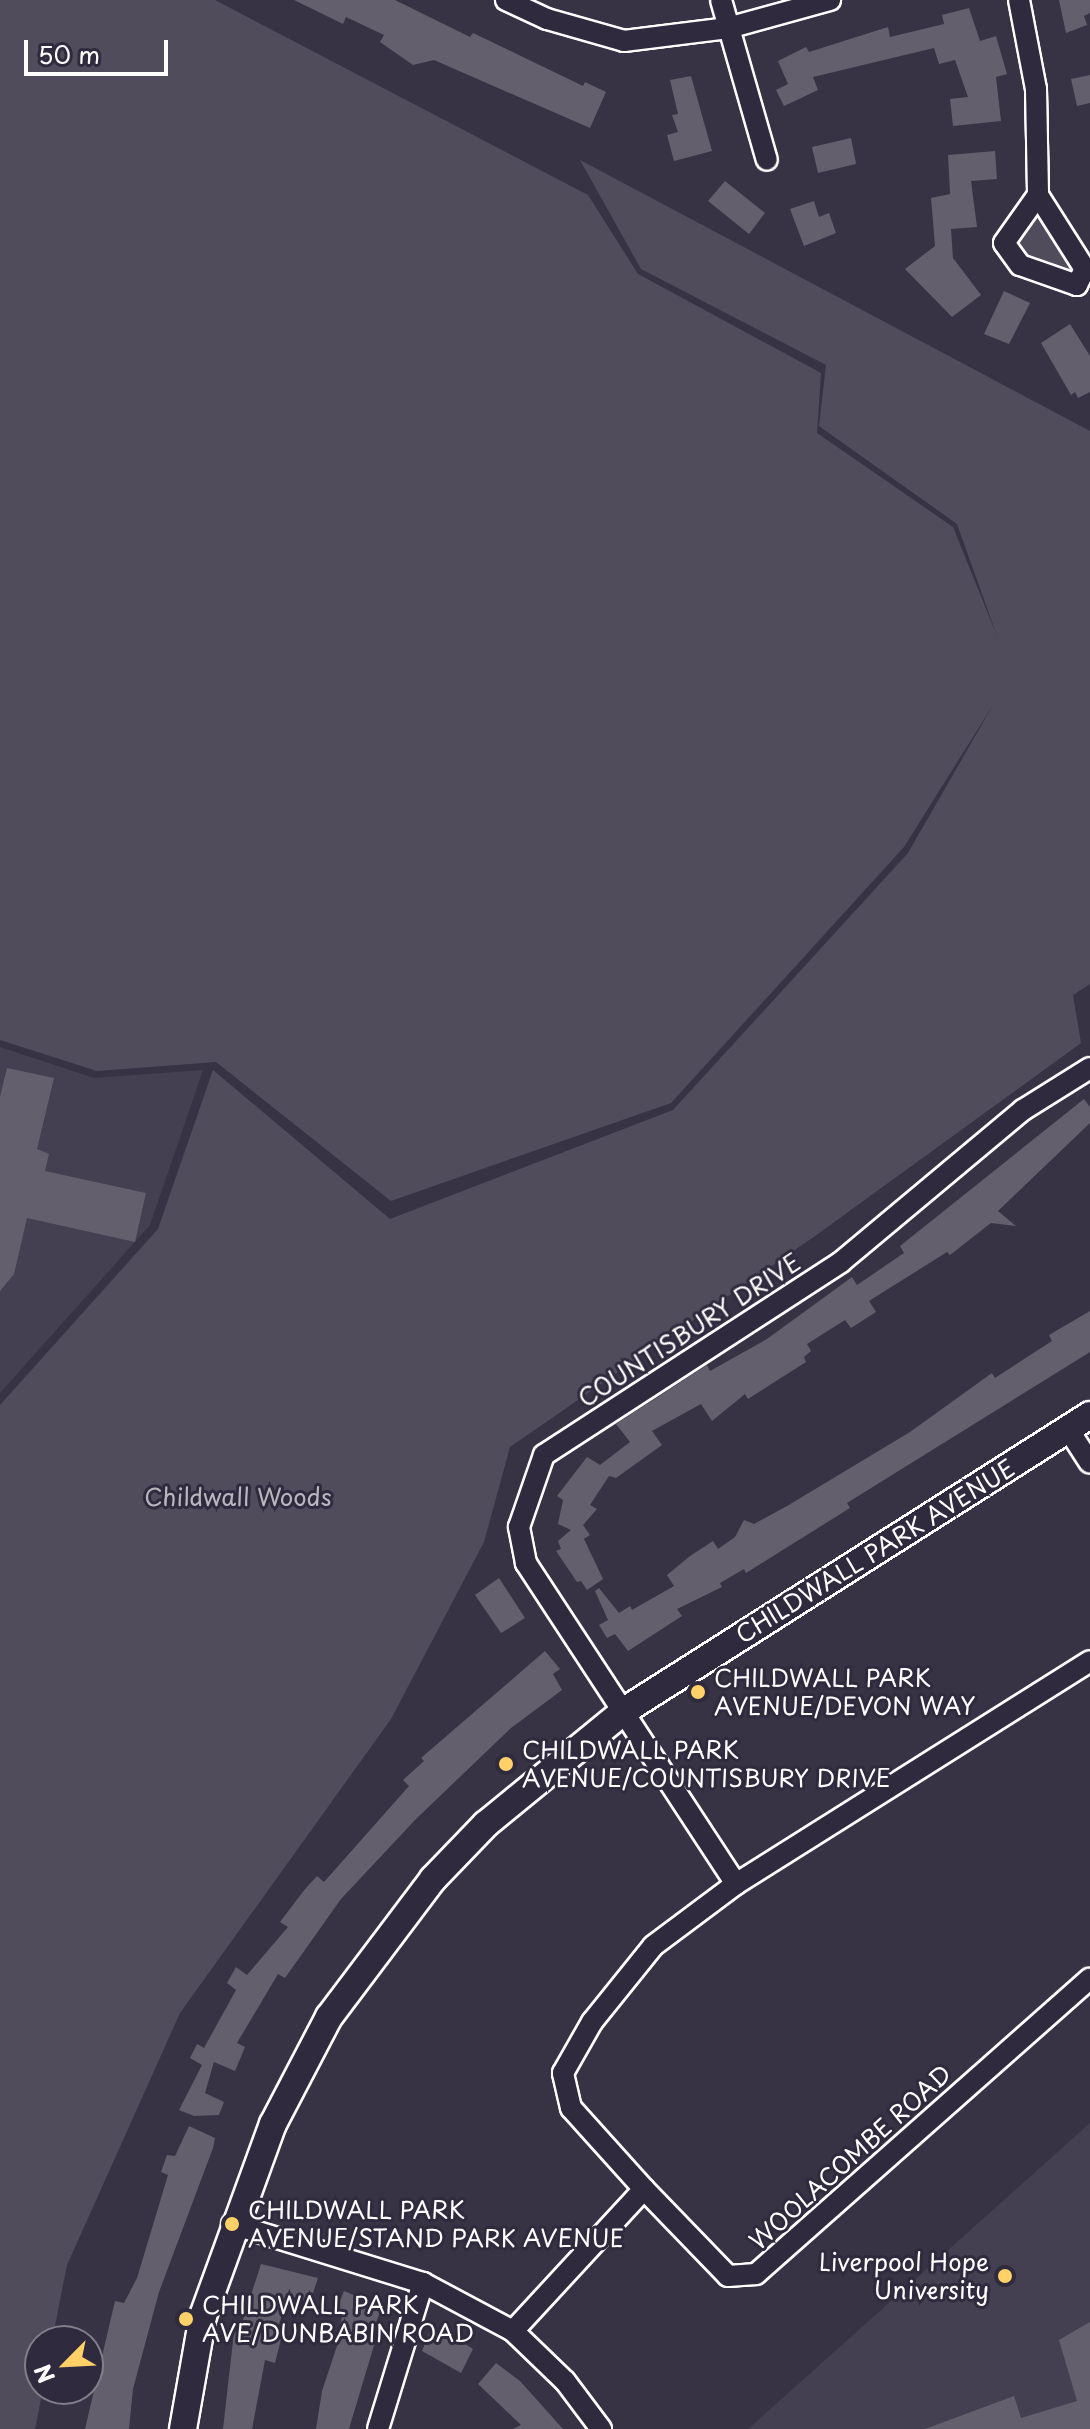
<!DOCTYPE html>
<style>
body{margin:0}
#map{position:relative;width:1090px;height:2429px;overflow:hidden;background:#373345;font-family:"Playpen Sans",sans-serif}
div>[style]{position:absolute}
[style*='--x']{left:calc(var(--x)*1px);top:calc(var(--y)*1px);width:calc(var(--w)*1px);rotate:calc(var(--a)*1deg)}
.built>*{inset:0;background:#444051}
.green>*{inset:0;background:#514c5c}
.building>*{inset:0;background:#635f6d}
.roads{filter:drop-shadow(2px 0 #fff) drop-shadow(-2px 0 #fff) drop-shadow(0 2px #fff) drop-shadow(0 -2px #fff)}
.minor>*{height:20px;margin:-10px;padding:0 10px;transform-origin:10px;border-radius:10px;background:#2f2a3d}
.tertiary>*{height:26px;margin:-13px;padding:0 13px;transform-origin:13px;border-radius:13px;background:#2f2a3d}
.dots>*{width:22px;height:22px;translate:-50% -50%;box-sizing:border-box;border:4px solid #2f2a3d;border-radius:50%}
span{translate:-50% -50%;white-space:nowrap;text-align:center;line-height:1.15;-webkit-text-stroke:6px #2f2a3d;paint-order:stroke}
.street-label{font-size:24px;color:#fff}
.park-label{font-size:24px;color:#b9b7be}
.poi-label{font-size:24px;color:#fff}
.left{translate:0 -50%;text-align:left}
.right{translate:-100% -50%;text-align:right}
.north{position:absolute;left:24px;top:2325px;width:80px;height:80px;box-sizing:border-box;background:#2f2a3d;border:2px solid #827f8b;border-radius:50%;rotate:246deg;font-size:22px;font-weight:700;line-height:32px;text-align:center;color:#fff}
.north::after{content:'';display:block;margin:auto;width:28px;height:36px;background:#ffd166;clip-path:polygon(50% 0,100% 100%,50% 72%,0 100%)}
.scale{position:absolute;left:24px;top:40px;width:144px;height:36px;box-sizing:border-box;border:4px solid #fff;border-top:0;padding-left:10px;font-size:24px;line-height:28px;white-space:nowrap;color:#fff;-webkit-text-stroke:6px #2f2a3d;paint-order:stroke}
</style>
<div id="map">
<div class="built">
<i style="clip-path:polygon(0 1047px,94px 1078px,203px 1070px,150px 1225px,0 1393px)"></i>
<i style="clip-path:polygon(1090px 2123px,1090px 2429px,748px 2429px)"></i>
</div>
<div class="green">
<i style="clip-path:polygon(0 0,215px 0,588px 195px,638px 274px,821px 373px,817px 433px,953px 527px,997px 636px,957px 524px,819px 426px,826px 365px,641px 269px,580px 160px,1090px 431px,1090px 984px,1073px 995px,1081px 1043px,815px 1236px,510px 1447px,484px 1542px,391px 1719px,180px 2013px,67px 2265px,52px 2341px,40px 2341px,43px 2389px,35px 2429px,0 2429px,0 1405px,158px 1229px,213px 1070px,390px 1219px,673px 1110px,908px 853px,993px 705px,904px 847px,671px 1103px,391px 1201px,216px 1062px,97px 1071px,0 1040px)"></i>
<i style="clip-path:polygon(1038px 195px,1085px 269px,1077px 285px,1020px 265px,1004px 243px)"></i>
</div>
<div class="building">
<i style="clip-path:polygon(294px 0,395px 0,470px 37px,473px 33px,583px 86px,585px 82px,606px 92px,590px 128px,434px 60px,413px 65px,380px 42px,384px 35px,346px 17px,343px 24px)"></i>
<i style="clip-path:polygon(1059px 0,1090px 0,1090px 13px,1084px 16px,1087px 25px,1066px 33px)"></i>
<i style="clip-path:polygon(969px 8px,980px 41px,996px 36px,1007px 74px,996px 77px,1001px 121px,953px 126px,950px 99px,968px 97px,955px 60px,939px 64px,934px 48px,813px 77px,818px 90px,784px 106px,776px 90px,788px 84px,778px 61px,806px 47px,809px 52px,888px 27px,890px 37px,944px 24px,942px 15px)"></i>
<i style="clip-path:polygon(1090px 75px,1090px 103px,1077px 106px,1071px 79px)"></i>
<i style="clip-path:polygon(691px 76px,712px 151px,674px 161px,667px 135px,678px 132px,672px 115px,678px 114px,670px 80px)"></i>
<i style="clip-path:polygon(851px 138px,856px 164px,818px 173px,812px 147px)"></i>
<i style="clip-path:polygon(995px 151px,997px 179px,971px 181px,977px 227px,951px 229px,953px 258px,981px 295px,952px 317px,905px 269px,935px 246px,931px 198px,950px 194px,948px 155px)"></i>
<i style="clip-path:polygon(725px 181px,765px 213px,749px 234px,708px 201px)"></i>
<i style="clip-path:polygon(814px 201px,819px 217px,829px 213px,836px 233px,804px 246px,790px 209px)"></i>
<i style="clip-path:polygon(1004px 291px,1030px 303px,1009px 344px,984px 334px)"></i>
<i style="clip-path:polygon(1070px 324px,1090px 356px,1090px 392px,1078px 398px,1075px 392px,1071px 395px,1041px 343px)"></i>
<i style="clip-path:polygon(7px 1068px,54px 1078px,37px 1149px,49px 1154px,45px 1171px,146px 1193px,135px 1242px,27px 1218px,14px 1274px,0 1291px,0 1097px)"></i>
<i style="clip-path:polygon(1084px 1099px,1090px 1107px,1090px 1123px,998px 1211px,1016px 1226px,991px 1223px,950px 1255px,947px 1252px,869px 1301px,876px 1312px,851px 1328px,845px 1320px,807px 1344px,811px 1351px,804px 1357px,806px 1362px,748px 1399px,745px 1394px,712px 1421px,701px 1404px,652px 1431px,662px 1445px,616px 1478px,609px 1476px,590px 1505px,597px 1509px,583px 1525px,590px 1535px,584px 1539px,603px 1579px,587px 1590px,581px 1581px,577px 1582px,556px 1551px,561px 1549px,558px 1541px,571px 1530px,558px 1524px,563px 1500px,557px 1496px,587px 1457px,600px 1465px,630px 1442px,616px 1424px,707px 1365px,710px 1371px,767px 1339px,852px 1277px,857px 1285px,904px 1253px,900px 1246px)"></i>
<i style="clip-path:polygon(1090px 1311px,1090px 1352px,847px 1503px,850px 1508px,746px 1573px,744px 1569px,720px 1583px,722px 1587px,677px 1609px,682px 1616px,628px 1651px,615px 1634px,607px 1638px,599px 1625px,608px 1620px,595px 1591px,599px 1588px,619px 1613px,630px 1606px,632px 1610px,674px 1586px,667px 1575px,690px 1556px,713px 1541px,718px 1549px,735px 1537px,744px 1520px,754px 1524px,787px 1506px,910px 1432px,992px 1373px,995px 1378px,1052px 1341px,1049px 1335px)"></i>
<i style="clip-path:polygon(499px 1578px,525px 1618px,501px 1633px,475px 1595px)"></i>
<i style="clip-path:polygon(545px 1651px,560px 1669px,553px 1674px,562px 1690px,511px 1728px,416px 1819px,341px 1899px,285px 1978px,278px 1974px,237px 2043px,245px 2047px,235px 2071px,214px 2062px,205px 2093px,224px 2102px,219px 2115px,194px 2116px,179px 2110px,202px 2065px,190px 2058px,197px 2044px,204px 2048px,236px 1990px,227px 1983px,236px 1967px,247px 1975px,288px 1927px,280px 1922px,305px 1889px,317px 1876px,324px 1882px,409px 1786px,403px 1780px,424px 1761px,421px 1758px)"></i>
<i style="clip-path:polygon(189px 2126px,215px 2138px,213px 2148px,159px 2292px,133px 2389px,129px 2429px,85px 2429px,115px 2301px,124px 2303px,137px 2278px,168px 2175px,161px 2172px,167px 2155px,175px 2156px)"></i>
<i style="clip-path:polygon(261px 2264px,318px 2278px,310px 2302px,288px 2295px,276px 2334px,282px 2335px,275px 2363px,265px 2360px,252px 2429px,223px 2429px,234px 2332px,239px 2332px)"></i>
<i style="clip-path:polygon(344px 2291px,382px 2307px,374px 2328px,378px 2332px,349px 2429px,316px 2429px,322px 2391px,340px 2337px,336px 2336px,344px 2311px,337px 2308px)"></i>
<i style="clip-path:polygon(1090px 2322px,1090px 2429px,925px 2429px,1014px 2396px,1021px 2418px,1077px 2401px,1059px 2340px)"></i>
<i style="clip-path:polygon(430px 2331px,453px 2342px,456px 2338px,473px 2349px,461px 2373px,422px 2351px)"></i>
<i style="clip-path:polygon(496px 2363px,520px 2381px,563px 2429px,513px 2429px,521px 2425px,478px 2384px)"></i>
</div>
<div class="roads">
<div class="minor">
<i style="--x:506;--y:0;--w:45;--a:24.9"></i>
<i style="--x:547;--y:19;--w:80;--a:15.9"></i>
<i style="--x:624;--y:41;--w:105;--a:-7.1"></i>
<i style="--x:728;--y:28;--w:106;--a:-15.4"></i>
<i style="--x:721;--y:0;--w:166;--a:74"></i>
<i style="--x:1019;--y:0;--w:91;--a:79.2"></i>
<i style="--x:1036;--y:89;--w:106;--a:88.9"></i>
<i style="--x:1038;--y:195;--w:88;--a:57.6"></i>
<i style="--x:1085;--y:269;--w:18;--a:117"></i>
<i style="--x:1077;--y:285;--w:60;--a:-160.7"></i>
<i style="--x:1020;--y:265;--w:27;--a:-126"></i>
<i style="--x:1004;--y:243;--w:59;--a:-54.7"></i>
<i style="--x:1068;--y:1429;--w:40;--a:57.1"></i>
<i style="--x:736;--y:1884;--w:384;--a:-123.2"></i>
<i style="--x:526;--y:1563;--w:37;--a:-101"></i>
<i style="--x:519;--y:1527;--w:76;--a:-70.9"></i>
<i style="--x:544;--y:1455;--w:354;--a:-33"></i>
<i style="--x:841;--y:1262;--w:237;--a:-39.9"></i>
<i style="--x:1023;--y:1110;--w:79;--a:-32.1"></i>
<i style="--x:644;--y:2189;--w:121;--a:46"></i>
<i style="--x:728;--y:2276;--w:28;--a:-4"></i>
<i style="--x:756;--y:2274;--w:446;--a:-41.5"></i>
<i style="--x:232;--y:2224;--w:200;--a:17.2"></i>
<i style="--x:423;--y:2283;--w:102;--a:28.1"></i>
<i style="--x:513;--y:2331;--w:72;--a:43.9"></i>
<i style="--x:565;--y:2381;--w:60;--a:53.1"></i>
<i style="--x:513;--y:2331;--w:193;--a:-47.3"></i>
<i style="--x:644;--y:2189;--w:109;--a:-132"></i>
<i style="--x:571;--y:2108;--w:36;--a:-103"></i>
<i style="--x:563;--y:2073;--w:59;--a:-60.4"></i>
<i style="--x:592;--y:2022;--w:97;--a:-51.2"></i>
<i style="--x:653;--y:1946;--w:104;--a:-36.8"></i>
<i style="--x:736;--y:1884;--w:418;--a:-32.2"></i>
<i style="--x:378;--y:2429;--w:153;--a:-72.9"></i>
</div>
<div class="tertiary">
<i style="--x:183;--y:2429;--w:115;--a:-80"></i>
<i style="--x:203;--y:2316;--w:204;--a:-70"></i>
<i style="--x:273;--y:2124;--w:121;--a:-62.4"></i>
<i style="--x:329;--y:2017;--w:173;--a:-53"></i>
<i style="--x:433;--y:1879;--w:76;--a:-46.1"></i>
<i style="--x:486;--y:1824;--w:178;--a:-39.3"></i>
<i style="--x:624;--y:1711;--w:552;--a:-32.42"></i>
</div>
</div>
<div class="dots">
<i style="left:698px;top:1692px;background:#ffd166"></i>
<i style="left:506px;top:1764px;background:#ffd166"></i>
<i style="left:232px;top:2224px;background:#ffd166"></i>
<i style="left:1005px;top:2276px;background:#ffd166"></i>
<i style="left:186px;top:2319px;background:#ffd166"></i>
</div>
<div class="street-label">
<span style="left:689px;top:1330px;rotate:-33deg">COUNTISBURY DRIVE</span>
<span style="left:875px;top:1551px;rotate:-32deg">CHILDWALL PARK AVENUE</span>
<span style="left:850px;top:2157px;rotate:-42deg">WOOLACOMBE ROAD</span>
</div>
<div class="park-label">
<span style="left:238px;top:1497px">Childwall Woods</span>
</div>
<div class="poi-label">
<span class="left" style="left:714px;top:1692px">CHILDWALL PARK<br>AVENUE/DEVON WAY</span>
<span class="left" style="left:522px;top:1764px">CHILDWALL PARK<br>AVENUE/COUNTISBURY DRIVE</span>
<span class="left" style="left:248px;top:2224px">CHILDWALL PARK<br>AVENUE/STAND PARK AVENUE</span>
<span class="right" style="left:989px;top:2276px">Liverpool Hope<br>University</span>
<span class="left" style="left:202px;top:2319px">CHILDWALL PARK<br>AVE/DUNBABIN ROAD</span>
</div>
<div class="north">N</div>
<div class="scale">50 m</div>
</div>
